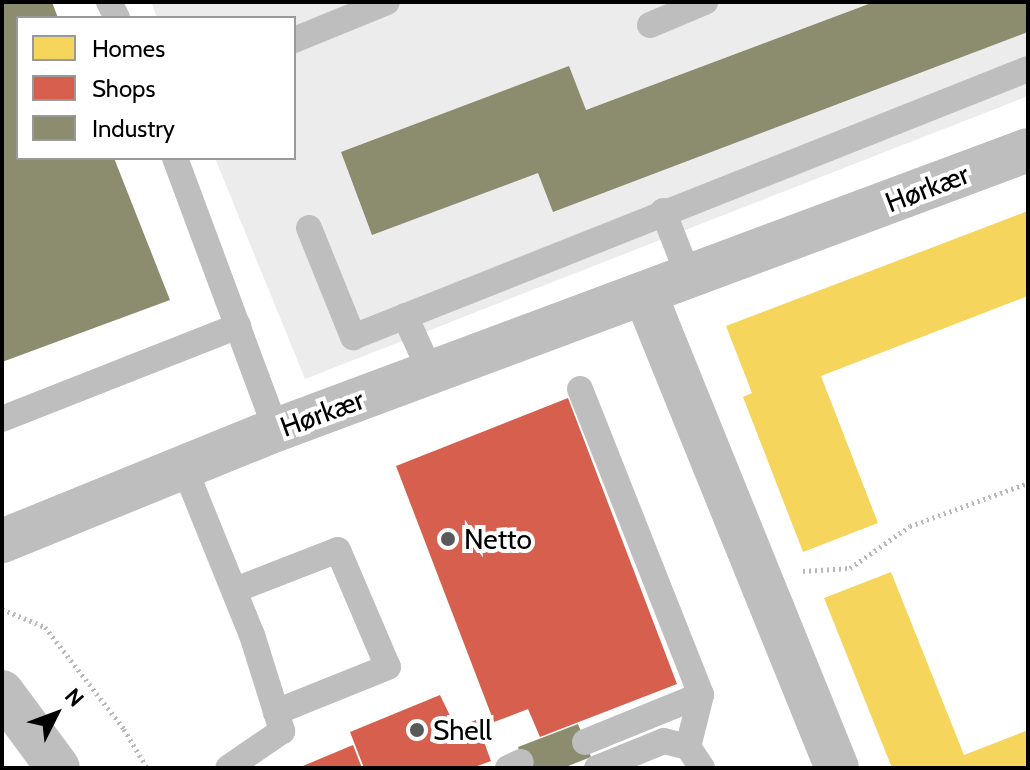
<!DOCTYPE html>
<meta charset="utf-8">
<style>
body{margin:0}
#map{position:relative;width:1030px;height:770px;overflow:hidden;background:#fff;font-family:Cabin,sans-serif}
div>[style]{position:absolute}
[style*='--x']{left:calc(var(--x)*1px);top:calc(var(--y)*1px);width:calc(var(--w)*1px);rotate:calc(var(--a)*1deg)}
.green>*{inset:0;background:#ececec}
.homes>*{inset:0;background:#f6d55c}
.shops>*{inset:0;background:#d6604d}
.industry>*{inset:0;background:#8c8c6e}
.path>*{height:5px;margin-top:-2.5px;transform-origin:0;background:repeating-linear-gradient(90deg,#b9b9b9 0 2px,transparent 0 6px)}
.service>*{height:26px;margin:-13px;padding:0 13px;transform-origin:13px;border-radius:13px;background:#bebebe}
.minor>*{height:44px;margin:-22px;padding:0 22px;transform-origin:22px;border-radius:22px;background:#bebebe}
.tertiary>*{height:44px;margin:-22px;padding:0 22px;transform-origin:22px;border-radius:22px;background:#bebebe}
.dots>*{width:22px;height:22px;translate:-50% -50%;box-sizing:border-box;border:4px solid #fff;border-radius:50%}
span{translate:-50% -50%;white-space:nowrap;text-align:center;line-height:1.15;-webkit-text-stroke:8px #fff;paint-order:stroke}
.street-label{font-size:28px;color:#000}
.poi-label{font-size:28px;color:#000}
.left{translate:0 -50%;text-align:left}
.frame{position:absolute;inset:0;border:4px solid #000;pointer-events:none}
.legend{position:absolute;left:16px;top:16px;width:280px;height:144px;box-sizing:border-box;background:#fff;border:2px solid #999;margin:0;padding:10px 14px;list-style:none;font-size:24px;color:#000}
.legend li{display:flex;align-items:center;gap:16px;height:40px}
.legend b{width:40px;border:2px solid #999}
.north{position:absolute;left:16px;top:674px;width:80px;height:80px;-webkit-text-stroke:6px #fff;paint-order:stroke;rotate:48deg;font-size:22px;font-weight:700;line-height:32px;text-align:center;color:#000}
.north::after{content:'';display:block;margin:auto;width:28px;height:36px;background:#000;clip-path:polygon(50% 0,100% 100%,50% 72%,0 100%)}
</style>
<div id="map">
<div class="green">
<i style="clip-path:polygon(151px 2px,1028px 2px,1028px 96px,305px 379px,215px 158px,294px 158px,294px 18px,157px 18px)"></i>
</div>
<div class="homes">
<i style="clip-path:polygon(1028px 211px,1028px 296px,821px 376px,878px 523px,803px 552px,743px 397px,752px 393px,726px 326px)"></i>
<i style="clip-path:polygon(891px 572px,964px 755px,1028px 730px,1028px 768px,892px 768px,824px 598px)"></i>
</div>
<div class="shops">
<i style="clip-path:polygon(568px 398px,677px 684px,540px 737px,528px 709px,494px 722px,396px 466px)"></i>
<i style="clip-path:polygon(440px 695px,456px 728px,476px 720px,491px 761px,472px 768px,364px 768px,350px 732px)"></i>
<i style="clip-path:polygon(353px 745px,362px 768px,298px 768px)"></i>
</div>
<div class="industry">
<i style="clip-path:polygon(2px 2px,52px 2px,58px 18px,18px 18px,18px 158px,114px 158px,170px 300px,2px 362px)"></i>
<i style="clip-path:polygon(874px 2px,1028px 2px,1028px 32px,553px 212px,538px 173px,372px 235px,341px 152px,569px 66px,586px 110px)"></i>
<i style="clip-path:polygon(578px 724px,591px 757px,563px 768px,525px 768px,518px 747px)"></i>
</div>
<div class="path">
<i style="--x:803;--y:571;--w:47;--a:-3.7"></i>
<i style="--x:850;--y:568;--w:73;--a:-35"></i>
<i style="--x:910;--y:526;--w:126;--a:-20"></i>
<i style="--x:2;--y:609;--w:47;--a:22.7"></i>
<i style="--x:45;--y:627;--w:129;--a:52.2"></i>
<i style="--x:124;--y:729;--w:45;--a:59.5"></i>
</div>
<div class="service">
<i style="--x:109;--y:2;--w:18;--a:63"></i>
<i style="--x:650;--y:25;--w:60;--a:-22.7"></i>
<i style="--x:294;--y:40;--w:100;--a:-22.2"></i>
<i style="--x:175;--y:158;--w:290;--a:69.6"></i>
<i style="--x:663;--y:211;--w:71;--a:68.5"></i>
<i style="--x:309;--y:228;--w:118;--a:68"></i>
<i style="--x:353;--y:337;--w:726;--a:-21.65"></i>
<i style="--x:405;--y:316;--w:63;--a:65.5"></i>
<i style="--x:580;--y:389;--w:329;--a:68.4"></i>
<i style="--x:701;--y:695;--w:54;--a:104"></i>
<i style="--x:2;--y:419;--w:254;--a:-21.5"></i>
<i style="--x:184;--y:467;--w:181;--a:68"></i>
<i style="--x:252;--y:635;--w:101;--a:72.6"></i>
<i style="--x:282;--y:731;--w:65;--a:145.6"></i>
<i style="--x:235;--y:590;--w:110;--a:-21.2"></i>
<i style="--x:338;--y:550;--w:127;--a:66.9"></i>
<i style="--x:388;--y:667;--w:121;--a:158.1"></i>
<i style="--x:585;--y:742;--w:125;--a:-22.1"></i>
<i style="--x:508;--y:768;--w:14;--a:-25"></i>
<i style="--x:597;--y:768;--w:72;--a:-21.9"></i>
<i style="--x:664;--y:741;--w:25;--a:14"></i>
<i style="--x:688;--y:747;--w:25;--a:56"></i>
</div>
<div class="minor">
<i style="--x:645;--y:294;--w:511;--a:67.95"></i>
<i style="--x:2;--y:541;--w:296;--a:-22.1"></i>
<i style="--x:276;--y:430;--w:802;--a:-20.42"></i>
</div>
<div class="tertiary">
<i style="--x:2;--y:692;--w:94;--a:53.6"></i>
</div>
<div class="dots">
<i style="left:448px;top:539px;background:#595959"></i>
<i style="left:417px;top:730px;background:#595959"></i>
</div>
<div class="street-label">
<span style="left:927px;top:188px;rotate:-21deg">Hørkær</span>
<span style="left:322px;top:413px;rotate:-20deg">Hørkær</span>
</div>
<div class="poi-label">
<span class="left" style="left:464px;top:539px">Netto</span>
<span class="left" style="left:433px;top:730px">Shell</span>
</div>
<div class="frame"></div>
<ul class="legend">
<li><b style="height:22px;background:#f6d55c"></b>Homes</li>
<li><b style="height:22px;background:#d6604d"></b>Shops</li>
<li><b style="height:22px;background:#8c8c6e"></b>Industry</li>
</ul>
<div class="north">N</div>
</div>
